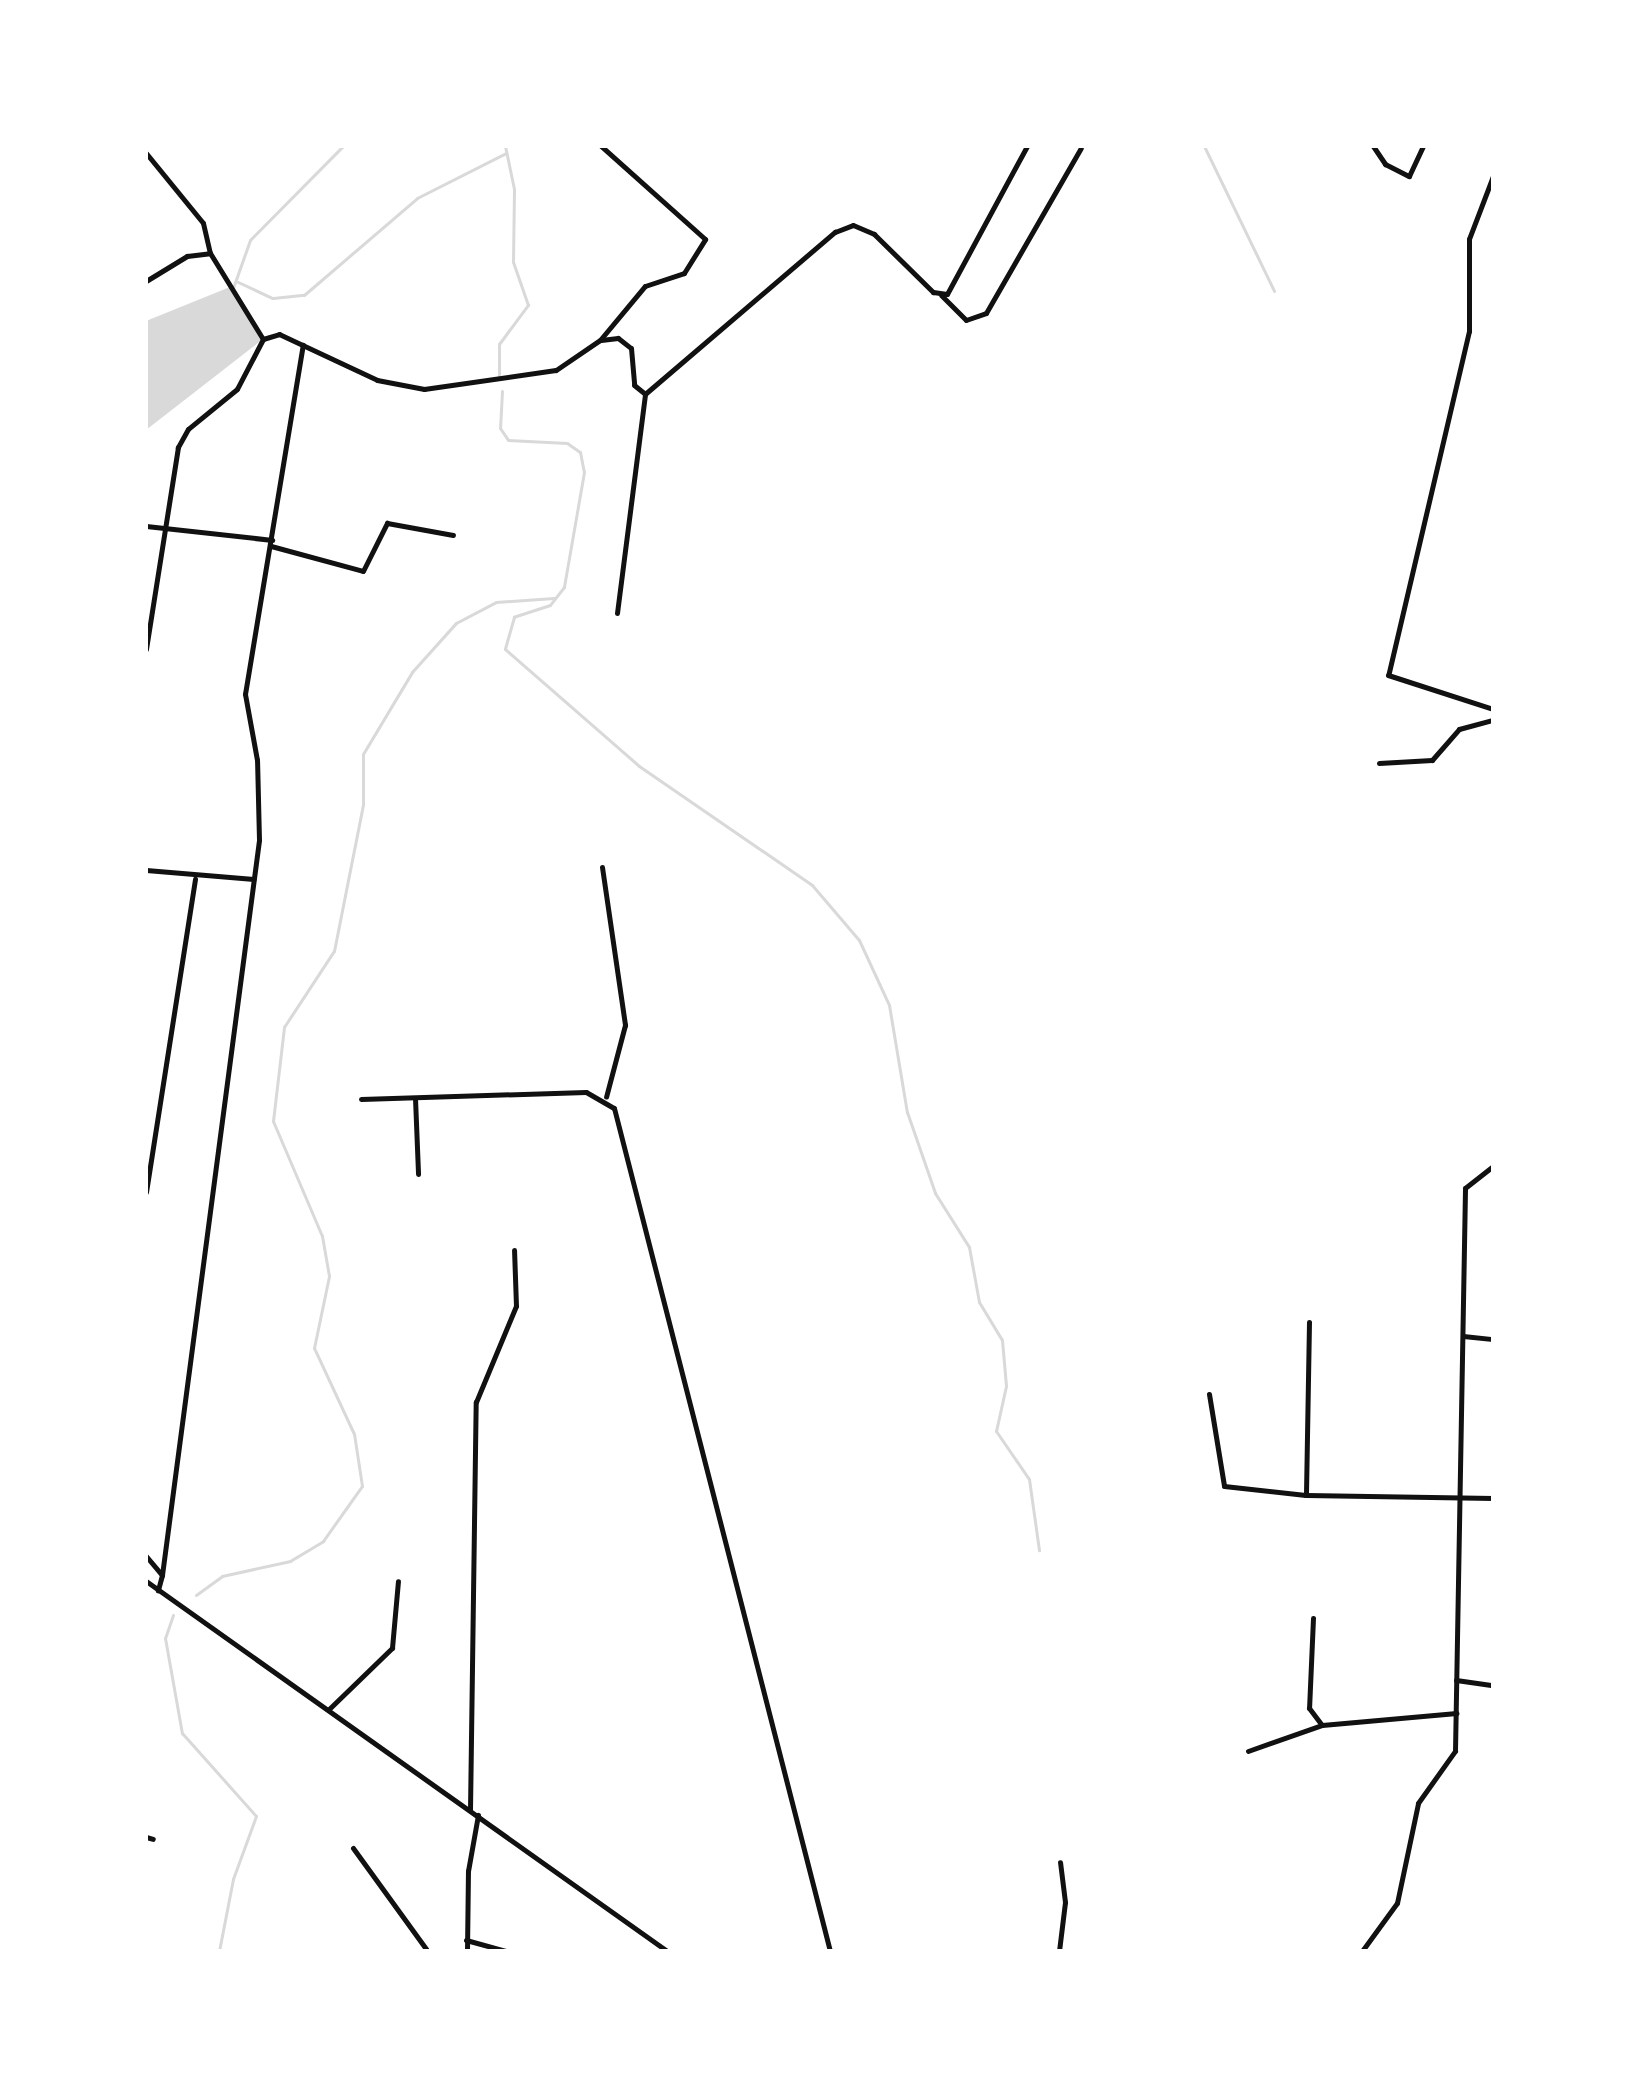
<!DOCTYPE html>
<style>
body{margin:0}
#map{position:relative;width:1639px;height:2097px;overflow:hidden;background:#fff;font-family:"Noto Sans",sans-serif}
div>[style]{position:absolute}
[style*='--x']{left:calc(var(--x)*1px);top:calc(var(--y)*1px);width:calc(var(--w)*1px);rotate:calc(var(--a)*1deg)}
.water>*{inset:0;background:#d9d9d9}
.stream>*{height:3px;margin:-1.5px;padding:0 1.5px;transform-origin:1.5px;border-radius:1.5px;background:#d9d9d9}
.minor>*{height:5px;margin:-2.5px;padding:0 2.5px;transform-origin:2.5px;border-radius:2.5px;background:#111}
span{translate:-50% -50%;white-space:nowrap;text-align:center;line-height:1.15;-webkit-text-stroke:6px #fff;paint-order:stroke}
.frame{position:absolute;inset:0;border:148px solid #fff;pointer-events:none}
</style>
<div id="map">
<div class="water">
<i style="clip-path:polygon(230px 287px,263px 339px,146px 430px,146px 321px)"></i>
</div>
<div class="stream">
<i style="--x:1204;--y:146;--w:161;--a:64.2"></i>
<i style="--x:238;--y:282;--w:38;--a:25"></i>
<i style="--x:273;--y:298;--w:31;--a:-6"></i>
<i style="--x:304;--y:295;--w:149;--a:-40.6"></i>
<i style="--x:417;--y:198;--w:100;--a:-26.8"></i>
<i style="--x:233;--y:288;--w:51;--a:-70.5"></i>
<i style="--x:250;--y:240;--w:132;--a:-45.3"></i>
<i style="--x:499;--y:377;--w:33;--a:-90"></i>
<i style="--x:499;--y:344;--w:49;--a:-53.4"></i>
<i style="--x:528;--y:305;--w:46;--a:-109.2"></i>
<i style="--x:513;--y:262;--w:73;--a:-89.2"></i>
<i style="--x:514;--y:189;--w:44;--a:-101.8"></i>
<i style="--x:502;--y:391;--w:37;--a:93"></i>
<i style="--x:500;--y:428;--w:14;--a:56"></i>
<i style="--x:508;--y:440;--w:59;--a:2.9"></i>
<i style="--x:567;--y:443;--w:16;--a:35"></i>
<i style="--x:580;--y:452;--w:20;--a:79"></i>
<i style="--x:584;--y:472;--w:117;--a:99.9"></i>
<i style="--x:564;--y:587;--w:23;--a:128"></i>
<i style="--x:550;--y:605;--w:38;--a:162"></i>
<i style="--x:514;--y:617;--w:33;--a:106"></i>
<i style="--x:505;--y:649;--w:178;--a:41.1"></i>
<i style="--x:639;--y:766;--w:210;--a:34.5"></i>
<i style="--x:812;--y:885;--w:72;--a:49.5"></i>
<i style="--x:859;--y:940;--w:72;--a:65.2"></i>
<i style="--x:889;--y:1005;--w:109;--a:80.5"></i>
<i style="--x:907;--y:1112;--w:86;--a:70.9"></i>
<i style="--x:935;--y:1193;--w:64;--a:57.8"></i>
<i style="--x:969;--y:1247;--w:56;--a:79.7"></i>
<i style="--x:979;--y:1302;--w:44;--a:58.8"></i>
<i style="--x:1002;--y:1340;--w:46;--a:85"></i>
<i style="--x:1006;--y:1386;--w:46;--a:102.5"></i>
<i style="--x:996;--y:1431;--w:58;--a:55.5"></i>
<i style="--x:1029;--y:1479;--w:72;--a:82"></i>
<i style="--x:196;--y:1595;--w:32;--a:-36"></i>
<i style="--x:222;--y:1576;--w:70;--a:-12.4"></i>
<i style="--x:290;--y:1561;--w:39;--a:-31"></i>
<i style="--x:323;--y:1541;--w:67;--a:-54.7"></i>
<i style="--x:362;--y:1486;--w:53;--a:-98.7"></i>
<i style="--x:354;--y:1434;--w:95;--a:-114.9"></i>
<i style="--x:314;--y:1348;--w:74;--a:-78.2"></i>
<i style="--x:329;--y:1276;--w:41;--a:-99.9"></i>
<i style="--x:322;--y:1236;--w:125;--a:-113.1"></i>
<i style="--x:273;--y:1121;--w:95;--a:-83.3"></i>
<i style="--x:284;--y:1027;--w:91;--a:-56.7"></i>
<i style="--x:334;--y:951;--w:150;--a:-78.8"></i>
<i style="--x:363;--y:804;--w:50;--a:-90"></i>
<i style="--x:363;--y:754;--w:96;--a:-59.1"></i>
<i style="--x:412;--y:672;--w:66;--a:-48.1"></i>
<i style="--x:456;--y:623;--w:45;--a:-27.7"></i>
<i style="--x:496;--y:602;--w:58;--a:-3.9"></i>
<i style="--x:173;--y:1615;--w:24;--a:109"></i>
<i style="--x:165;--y:1638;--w:97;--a:79.9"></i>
<i style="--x:182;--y:1733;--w:111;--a:48.3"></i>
<i style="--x:256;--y:1816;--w:67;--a:110.1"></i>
<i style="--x:233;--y:1879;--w:73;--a:101"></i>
</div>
<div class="minor">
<i style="--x:1373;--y:146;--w:22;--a:56"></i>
<i style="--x:1385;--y:164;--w:27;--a:27"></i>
<i style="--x:1409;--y:176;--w:33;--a:-65"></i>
<i style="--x:146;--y:153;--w:90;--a:50.8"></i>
<i style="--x:203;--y:223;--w:31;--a:77"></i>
<i style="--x:210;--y:253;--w:101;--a:58.4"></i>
<i style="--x:263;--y:339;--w:56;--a:117.5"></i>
<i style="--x:237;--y:389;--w:63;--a:140.8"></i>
<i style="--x:188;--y:429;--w:21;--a:119"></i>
<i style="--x:178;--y:447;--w:205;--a:99"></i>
<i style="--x:1493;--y:176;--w:67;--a:110.9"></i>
<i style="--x:1469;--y:239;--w:92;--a:90"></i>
<i style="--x:1469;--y:331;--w:353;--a:103.2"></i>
<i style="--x:1388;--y:675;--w:110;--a:17.9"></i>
<i style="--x:146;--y:281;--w:48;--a:-31.4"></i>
<i style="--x:187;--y:256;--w:23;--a:-7"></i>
<i style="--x:941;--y:295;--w:35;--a:45"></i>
<i style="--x:966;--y:320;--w:21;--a:-19"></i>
<i style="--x:986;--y:313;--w:190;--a:-60.1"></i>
<i style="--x:263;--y:339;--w:17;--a:-17"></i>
<i style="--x:279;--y:334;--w:108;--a:25.1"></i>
<i style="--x:377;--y:380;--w:48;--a:10.8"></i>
<i style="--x:424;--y:389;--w:133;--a:-8.2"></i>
<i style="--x:556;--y:370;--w:53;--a:-34.3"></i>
<i style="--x:600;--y:340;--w:70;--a:-50.2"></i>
<i style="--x:645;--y:286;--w:41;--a:-18.4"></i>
<i style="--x:684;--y:273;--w:40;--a:-58"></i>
<i style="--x:705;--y:239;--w:140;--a:-138.2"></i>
<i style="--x:601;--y:340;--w:17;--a:-7"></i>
<i style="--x:618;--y:338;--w:16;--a:38"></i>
<i style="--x:631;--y:348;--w:37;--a:85"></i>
<i style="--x:634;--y:385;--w:14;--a:39"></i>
<i style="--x:645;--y:394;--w:250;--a:-40.5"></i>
<i style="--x:835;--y:232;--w:19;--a:-21"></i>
<i style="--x:853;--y:225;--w:23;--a:23"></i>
<i style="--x:874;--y:234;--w:83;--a:44.5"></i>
<i style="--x:933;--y:292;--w:14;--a:8"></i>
<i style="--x:947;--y:294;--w:168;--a:-61.6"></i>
<i style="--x:146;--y:526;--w:127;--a:6.3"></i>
<i style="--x:271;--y:546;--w:95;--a:15.2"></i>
<i style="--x:363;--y:571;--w:54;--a:-63.4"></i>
<i style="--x:387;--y:523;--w:67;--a:10.3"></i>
<i style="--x:617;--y:613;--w:221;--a:-82.7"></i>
<i style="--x:1379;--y:763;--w:53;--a:-3.2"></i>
<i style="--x:1432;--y:760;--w:41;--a:-48.9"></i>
<i style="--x:1459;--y:729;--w:35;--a:-15"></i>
<i style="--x:602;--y:867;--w:160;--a:81.7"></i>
<i style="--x:625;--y:1025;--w:74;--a:104.8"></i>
<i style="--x:146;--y:870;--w:108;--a:4.8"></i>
<i style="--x:415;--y:1098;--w:76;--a:87.7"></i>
<i style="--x:361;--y:1099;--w:225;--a:-1.8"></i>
<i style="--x:586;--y:1092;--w:32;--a:30"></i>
<i style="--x:614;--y:1108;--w:870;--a:75.63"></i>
<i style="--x:146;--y:1192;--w:317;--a:-81.1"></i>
<i style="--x:1309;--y:1322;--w:173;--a:91"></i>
<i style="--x:1306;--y:1495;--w:187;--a:0.9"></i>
<i style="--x:1463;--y:1336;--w:30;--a:6"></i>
<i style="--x:1209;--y:1394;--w:93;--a:80.7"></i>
<i style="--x:1224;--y:1486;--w:82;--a:6.3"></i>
<i style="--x:146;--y:1556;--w:25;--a:50"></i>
<i style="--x:162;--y:1575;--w:16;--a:105"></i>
<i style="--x:162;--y:1575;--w:741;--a:-82.48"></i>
<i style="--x:259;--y:840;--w:80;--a:-91.4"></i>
<i style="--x:257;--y:760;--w:67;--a:-100.3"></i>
<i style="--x:245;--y:694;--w:354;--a:-80.6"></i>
<i style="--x:146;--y:1581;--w:639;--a:35.38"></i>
<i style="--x:1313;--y:1618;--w:90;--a:92.5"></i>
<i style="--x:1309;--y:1708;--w:21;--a:53"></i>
<i style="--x:1456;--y:1680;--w:37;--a:8"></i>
<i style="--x:329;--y:1709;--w:88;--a:-44.1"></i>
<i style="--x:392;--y:1648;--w:67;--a:-84.9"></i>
<i style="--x:1248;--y:1751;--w:78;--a:-19.4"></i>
<i style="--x:1322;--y:1725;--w:135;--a:-5.1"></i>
<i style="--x:470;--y:1810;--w:408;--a:-89.2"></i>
<i style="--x:476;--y:1402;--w:104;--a:-67.4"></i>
<i style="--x:516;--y:1306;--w:56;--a:-92"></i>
<i style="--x:146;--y:1837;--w:7;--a:16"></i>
<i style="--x:353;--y:1848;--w:125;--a:54.1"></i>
<i style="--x:466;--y:1940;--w:41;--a:15.4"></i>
<i style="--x:421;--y:1951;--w:15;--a:0"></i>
<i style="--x:467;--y:1951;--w:80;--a:-89.3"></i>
<i style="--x:468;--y:1871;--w:57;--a:-79.9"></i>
<i style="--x:1059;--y:1951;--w:49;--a:-83"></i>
<i style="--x:1065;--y:1902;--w:40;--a:-97.1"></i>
<i style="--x:1362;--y:1951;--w:59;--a:-53.9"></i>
<i style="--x:1397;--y:1903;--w:102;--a:-78.1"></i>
<i style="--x:1418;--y:1803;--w:64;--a:-54.6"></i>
<i style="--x:1455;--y:1751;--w:563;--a:-88.98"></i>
<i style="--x:1465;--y:1188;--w:36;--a:-38"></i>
</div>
<div class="frame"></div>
</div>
